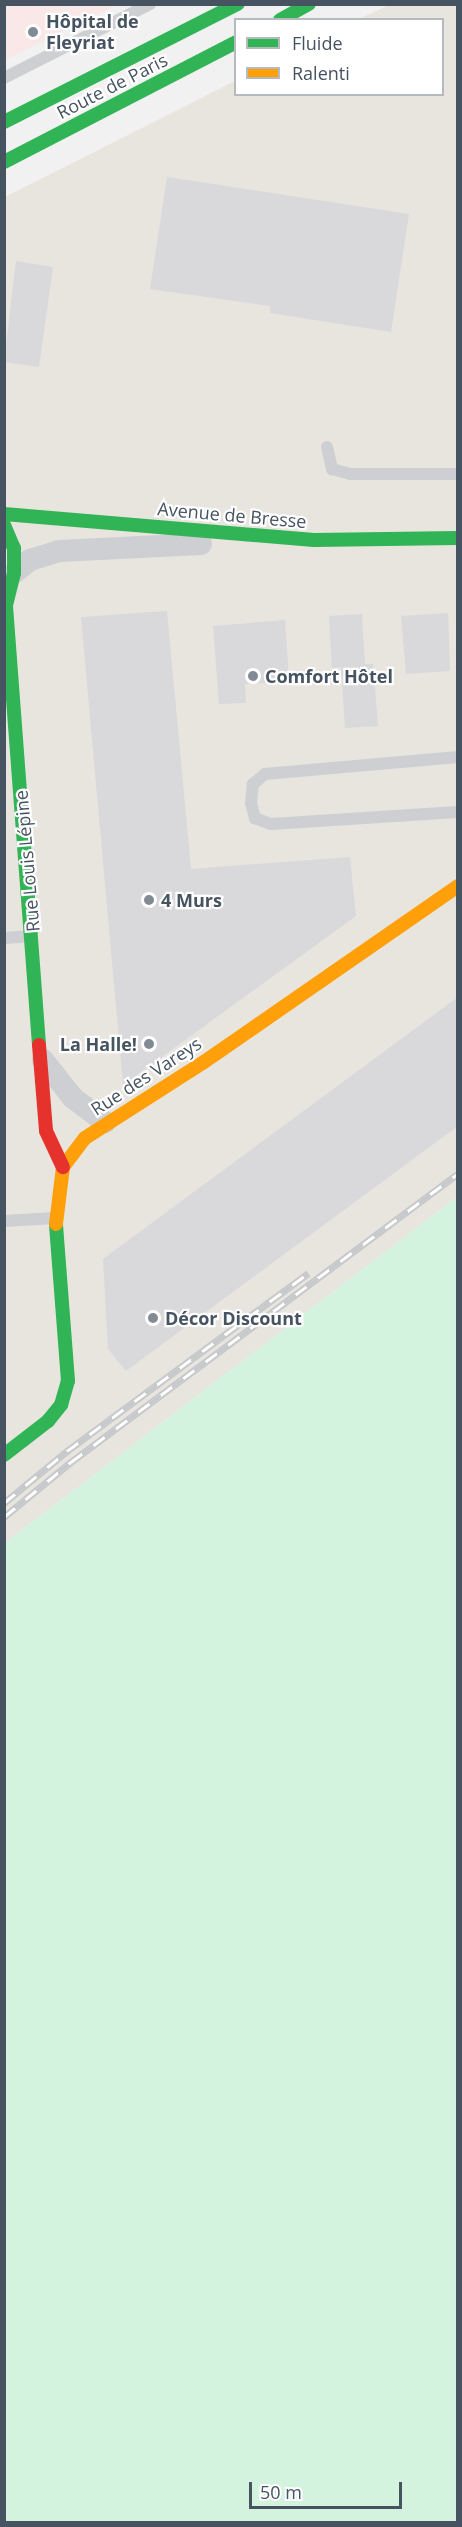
<!DOCTYPE html>
<meta charset="utf-8">
<style>
body{margin:0}
#map{position:relative;width:462px;height:2527px;overflow:hidden;background:#f2f1f1;font-family:"Open Sans",sans-serif}
div>[style]{position:absolute}
[style*='--x']{left:calc(var(--x)*1px);top:calc(var(--y)*1px);width:calc(var(--w)*1px);rotate:calc(var(--a)*1deg)}
.commercial>*{inset:0;background:#e7e5de}
.medical>*{inset:0;background:#f9e8e7}
.green>*{inset:0;background:#d3f3df}
.building>*{inset:0;background:#d9d9db}
.lane>*{height:12px;margin:-6px;padding:0 6px;transform-origin:6px;border-radius:6px;background:#cdcfd2}
.street>*{height:22px;margin:-11px;padding:0 11px;transform-origin:11px;border-radius:11px;background:#cdcfd2}
.fast>*{height:14px;margin:-7px;padding:0 7px;transform-origin:7px;border-radius:7px;background:#30b455}
.slow>*{height:14px;margin:-7px;padding:0 7px;transform-origin:7px;border-radius:7px;background:#ff9f0a}
.jam>*{height:14px;margin:-7px;padding:0 7px;transform-origin:7px;border-radius:7px;background:#e5322d}
.rail>*{height:7px;margin-top:-3.5px;transform-origin:0;background:repeating-linear-gradient(90deg,#fff 0 14px,#c6c8cb 0 28px);box-sizing:border-box;border-block:2px solid #c6c8cb}
.dots>*{width:16px;height:16px;translate:-50% -50%;box-sizing:border-box;border:3px solid #fff;border-radius:50%}
span{translate:-50% -50%;white-space:nowrap;text-align:center;line-height:1.15;-webkit-text-stroke:4.5px #fff;paint-order:stroke}
.poi-label{font-size:18px;color:#465360;font-weight:700}
.left{translate:0 -50%;text-align:left}
.right{translate:-100% -50%;text-align:right}
.street-label{font-size:18px;color:#465360}
.frame{position:absolute;inset:0;border:6px solid #465360;pointer-events:none}
.legend{position:absolute;left:234px;top:18px;width:210px;height:78px;box-sizing:border-box;background:#fff;border:2px solid #b5babf;margin:0;padding:8px 10px;list-style:none;font-size:18px;color:#465360}
.legend li{display:flex;align-items:center;gap:12px;height:30px}
.legend b{width:30px;border:2px solid #b5babf}
.scale{position:absolute;left:249px;top:2482px;width:153px;height:27px;box-sizing:border-box;border:3px solid #465360;border-top:0;padding-left:8px;font-size:18px;line-height:21px;white-space:nowrap;color:#465360;-webkit-text-stroke:4px #fff;paint-order:stroke}
</style>
<div id="map">
<div class="commercial">
<i style="clip-path:polygon(389px 5px,457px 5px,457px 1197px,5px 1543px,5px 197px,235px 81px,236px 94px,442px 94px,442px 20px,359px 19px)"></i>
</div>
<div class="medical">
<i style="clip-path:polygon(5px 4px,117px 4px,117px 5px,5px 60px)"></i>
</div>
<div class="green">
<i style="clip-path:polygon(457px 1197px,457px 2522px,5px 2522px,5px 1543px)"></i>
</div>
<div class="building">
<i style="clip-path:polygon(167px 177px,409px 214px,391px 332px,270px 313px,270px 306px,150px 289px)"></i>
<i style="clip-path:polygon(16px 261px,53px 267px,39px 367px,4px 362px)"></i>
<i style="clip-path:polygon(167px 611px,191px 869px,350px 857px,356px 916px,123px 1085px,81px 617px)"></i>
<i style="clip-path:polygon(448px 613px,450px 671px,406px 674px,401px 616px)"></i>
<i style="clip-path:polygon(362px 614px,365px 664px,373px 664px,378px 726px,345px 728px,341px 667px,332px 668px,329px 616px)"></i>
<i style="clip-path:polygon(285px 620px,289px 681px,245px 684px,246px 703px,219px 704px,213px 626px)"></i>
<i style="clip-path:polygon(458px 997px,458px 1126px,126px 1371px,108px 1349px,103px 1259px)"></i>
</div>
<div class="lane">
<i style="--x:4;--y:78;--w:164;--a:-26.9"></i>
<i style="--x:327;--y:447;--w:23;--a:77"></i>
<i style="--x:332;--y:469;--w:20;--a:15"></i>
<i style="--x:351;--y:474;--w:107;--a:0"></i>
<i style="--x:458;--y:757;--w:194;--a:175"></i>
<i style="--x:265;--y:774;--w:16;--a:140"></i>
<i style="--x:253;--y:784;--w:19;--a:96"></i>
<i style="--x:251;--y:803;--w:16;--a:75"></i>
<i style="--x:255;--y:818;--w:17;--a:21"></i>
<i style="--x:271;--y:824;--w:187;--a:-3.7"></i>
<i style="--x:4;--y:938;--w:28;--a:-4"></i>
<i style="--x:4;--y:1221;--w:50;--a:-3.4"></i>
</div>
<div class="street">
<i style="--x:14;--y:573;--w:21;--a:-39"></i>
<i style="--x:30;--y:560;--w:30;--a:-17"></i>
<i style="--x:59;--y:551;--w:142;--a:-2.8"></i>
<i style="--x:43;--y:1060;--w:48;--a:51.7"></i>
<i style="--x:73;--y:1098;--w:40;--a:37"></i>
</div>
<div class="fast">
<i style="--x:280;--y:20;--w:33;--a:-29"></i>
<i style="--x:4;--y:122;--w:262;--a:-26.8"></i>
<i style="--x:4;--y:162;--w:261;--a:-27.3"></i>
<i style="--x:4;--y:514;--w:311;--a:4.8"></i>
<i style="--x:314;--y:540;--w:144;--a:-0.8"></i>
<i style="--x:4;--y:525;--w:25;--a:67"></i>
<i style="--x:14;--y:548;--w:25;--a:90"></i>
<i style="--x:14;--y:573;--w:34;--a:104"></i>
<i style="--x:6;--y:606;--w:440;--a:85.7"></i>
<i style="--x:4;--y:1455;--w:56;--a:-37.7"></i>
<i style="--x:48;--y:1421;--w:21;--a:-51"></i>
<i style="--x:61;--y:1405;--w:25;--a:-74"></i>
<i style="--x:68;--y:1381;--w:157;--a:-94.4"></i>
</div>
<div class="slow">
<i style="--x:56;--y:1224;--w:57;--a:-83"></i>
<i style="--x:63;--y:1167;--w:36;--a:-53"></i>
<i style="--x:85;--y:1138;--w:141;--a:-32.6"></i>
<i style="--x:204;--y:1062;--w:309;--a:-34.7"></i>
</div>
<div class="jam">
<i style="--x:39;--y:1045;--w:86;--a:85.3"></i>
<i style="--x:46;--y:1131;--w:40;--a:65"></i>
</div>
<div class="rail">
<i style="--x:4;--y:1503;--w:82;--a:-39.5"></i>
<i style="--x:67;--y:1451;--w:300;--a:-36.4"></i>
<i style="--x:4;--y:1517;--w:87;--a:-39.4"></i>
<i style="--x:71;--y:1462;--w:482;--a:-36.7"></i>
</div>
<div class="dots">
<i style="left:33px;top:32px;background:#828a93"></i>
<i style="left:253px;top:676px;background:#828a93"></i>
<i style="left:149px;top:900px;background:#828a93"></i>
<i style="left:149px;top:1044px;background:#828a93"></i>
<i style="left:153px;top:1318px;background:#828a93"></i>
</div>
<div class="poi-label">
<span class="left" style="left:46px;top:32px">Hôpital de<br>Fleyriat</span>
<span class="left" style="left:265px;top:676px">Comfort Hôtel</span>
<span class="left" style="left:161px;top:900px">4 Murs</span>
<span class="right" style="left:137px;top:1044px">La Halle!</span>
<span class="left" style="left:165px;top:1318px">Décor Discount</span>
</div>
<div class="street-label">
<span style="left:112px;top:86px;rotate:-27deg">Route de Paris</span>
<span style="left:232px;top:515px;rotate:5deg">Avenue de Bresse</span>
<span style="left:27px;top:861px;rotate:-95deg">Rue Louis Lépine</span>
<span style="left:146px;top:1076px;rotate:-33deg">Rue des Vareys</span>
</div>
<div class="frame"></div>
<ul class="legend">
<li><b style="height:8px;background:#30b455"></b>Fluide</li>
<li><b style="height:8px;background:#ff9f0a"></b>Ralenti</li>
</ul>
<div class="scale">50 m</div>
</div>
